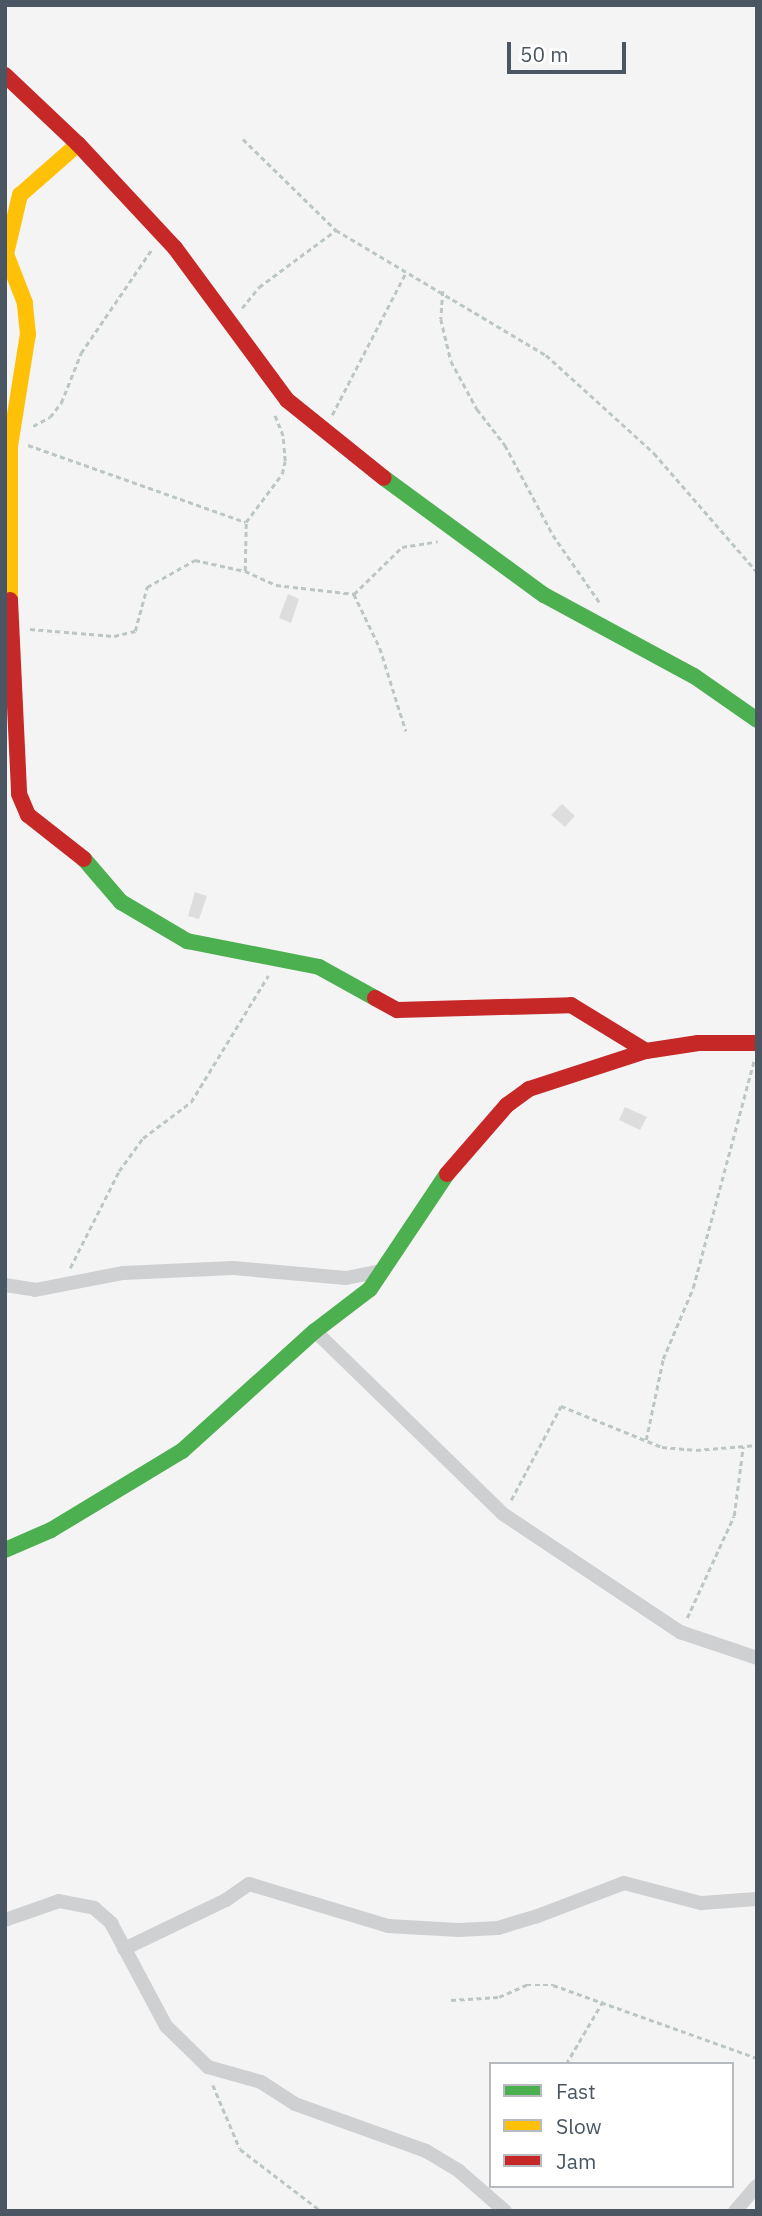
<!DOCTYPE html>
<style>
body{margin:0}
#map{position:relative;width:762px;height:2216px;overflow:hidden;background:#f4f4f4;font-family:"IBM Plex Sans",sans-serif}
div>[style]{position:absolute}
[style*='--x']{left:calc(var(--x)*1px);top:calc(var(--y)*1px);width:calc(var(--w)*1px);rotate:calc(var(--a)*1deg)}
.building>*{inset:0;background:#ddddde}
.path>*{height:2.5px;margin-top:-1.25px;transform-origin:0;background:repeating-linear-gradient(90deg,#bcc7c4 0 5px,transparent 0 8.5px)}
.street>*{height:14px;margin:-7px;padding:0 7px;transform-origin:7px;border-radius:7px;background:#ced0d2}
.fast>*{height:16px;margin:-8px;padding:0 8px;transform-origin:8px;border-radius:8px;background:#4caf50}
.slow>*{height:16px;margin:-8px;padding:0 8px;transform-origin:8px;border-radius:8px;background:#ffc107}
.jam>*{height:16px;margin:-8px;padding:0 8px;transform-origin:8px;border-radius:8px;background:#c62828}
span{translate:-50% -50%;white-space:nowrap;text-align:center;line-height:1.15;-webkit-text-stroke:7px #fff;paint-order:stroke}
.frame{position:absolute;inset:0;border:7px solid #4a5661;pointer-events:none}
.legend{position:absolute;left:489px;top:2062px;width:245px;height:126px;box-sizing:border-box;background:#fff;border:2px solid #b7bbc0;margin:0;padding:9px 12px;list-style:none;font-size:21px;color:#4a5661}
.legend li{display:flex;align-items:center;gap:14px;height:35px}
.legend b{width:35px;border:2px solid #b7bbc0}
.scale{position:absolute;left:507px;top:42px;width:119px;height:32px;box-sizing:border-box;border:4px solid #4a5661;border-top:0;padding-left:9px;font-size:21px;line-height:24px;white-space:nowrap;color:#4a5661;-webkit-text-stroke:5px #fff;paint-order:stroke}
</style>
<div id="map">
<div class="building">
<i style="clip-path:polygon(288px 594px,299px 599px,291px 623px,279px 618px)"></i>
<i style="clip-path:polygon(562px 804px,575px 816px,565px 827px,551px 815px)"></i>
<i style="clip-path:polygon(195px 892px,207px 896px,199px 919px,188px 916px)"></i>
<i style="clip-path:polygon(625px 1107px,647px 1117px,640px 1130px,619px 1120px)"></i>
</div>
<div class="path">
<i style="--x:243;--y:139;--w:130;--a:44.4"></i>
<i style="--x:336;--y:230;--w:244;--a:30.8"></i>
<i style="--x:546;--y:355;--w:146;--a:42.2"></i>
<i style="--x:654;--y:453;--w:157;--a:49.1"></i>
<i style="--x:443;--y:291;--w:28;--a:94"></i>
<i style="--x:441;--y:319;--w:43;--a:76.6"></i>
<i style="--x:451;--y:361;--w:55;--a:61.6"></i>
<i style="--x:477;--y:409;--w:46;--a:52.1"></i>
<i style="--x:505;--y:445;--w:102;--a:61.9"></i>
<i style="--x:553;--y:535;--w:83;--a:55.3"></i>
<i style="--x:242;--y:308;--w:27;--a:-51"></i>
<i style="--x:259;--y:287;--w:96;--a:-36.5"></i>
<i style="--x:332;--y:415;--w:161;--a:-62.6"></i>
<i style="--x:33;--y:426;--w:19;--a:-28"></i>
<i style="--x:50;--y:417;--w:18;--a:-52"></i>
<i style="--x:61;--y:403;--w:54;--a:-68.2"></i>
<i style="--x:81;--y:353;--w:126;--a:-55.7"></i>
<i style="--x:28;--y:445;--w:231;--a:19.5"></i>
<i style="--x:245;--y:571;--w:49;--a:-88.8"></i>
<i style="--x:246;--y:522;--w:60;--a:-53.1"></i>
<i style="--x:282;--y:474;--w:13;--a:-77"></i>
<i style="--x:285;--y:461;--w:25;--a:-95"></i>
<i style="--x:283;--y:436;--w:24;--a:-112"></i>
<i style="--x:354;--y:594;--w:60;--a:64.3"></i>
<i style="--x:380;--y:648;--w:87;--a:72.6"></i>
<i style="--x:30;--y:629;--w:84;--a:4.8"></i>
<i style="--x:114;--y:636;--w:22;--a:-13"></i>
<i style="--x:135;--y:631;--w:46;--a:-74.7"></i>
<i style="--x:147;--y:587;--w:55;--a:-29.4"></i>
<i style="--x:195;--y:560;--w:51;--a:12.4"></i>
<i style="--x:245;--y:571;--w:34;--a:24"></i>
<i style="--x:276;--y:585;--w:79;--a:6.6"></i>
<i style="--x:354;--y:594;--w:67;--a:-44.4"></i>
<i style="--x:402;--y:547;--w:36;--a:-9"></i>
<i style="--x:70;--y:1268;--w:109;--a:-63.2"></i>
<i style="--x:119;--y:1171;--w:41;--a:-54"></i>
<i style="--x:143;--y:1138;--w:60;--a:-36.9"></i>
<i style="--x:191;--y:1102;--w:148;--a:-58.6"></i>
<i style="--x:646;--y:1440;--w:83;--a:-78.1"></i>
<i style="--x:663;--y:1359;--w:77;--a:-67.1"></i>
<i style="--x:693;--y:1288;--w:236;--a:-75"></i>
<i style="--x:511;--y:1500;--w:106;--a:-62"></i>
<i style="--x:561;--y:1406;--w:109;--a:22.1"></i>
<i style="--x:662;--y:1447;--w:34;--a:5"></i>
<i style="--x:696;--y:1450;--w:61;--a:-4.7"></i>
<i style="--x:687;--y:1618;--w:112;--a:-65.3"></i>
<i style="--x:734;--y:1516;--w:70;--a:-82.6"></i>
<i style="--x:451;--y:2000;--w:48;--a:-3.6"></i>
<i style="--x:499;--y:1997;--w:30;--a:-24"></i>
<i style="--x:526;--y:1985;--w:27;--a:0"></i>
<i style="--x:553;--y:1985;--w:217;--a:19.7"></i>
<i style="--x:566;--y:2064;--w:73;--a:-59.6"></i>
<i style="--x:213;--y:2085;--w:69;--a:67.1"></i>
<i style="--x:240;--y:2149;--w:102;--a:37.4"></i>
</div>
<div class="street">
<i style="--x:5;--y:1285;--w:30;--a:9"></i>
<i style="--x:35;--y:1290;--w:90;--a:-10.9"></i>
<i style="--x:123;--y:1273;--w:110;--a:-2.6"></i>
<i style="--x:233;--y:1268;--w:113;--a:5.1"></i>
<i style="--x:346;--y:1278;--w:37;--a:-11"></i>
<i style="--x:315;--y:1331;--w:262;--a:44.2"></i>
<i style="--x:503;--y:1514;--w:213;--a:33.7"></i>
<i style="--x:680;--y:1632;--w:81;--a:18.7"></i>
<i style="--x:5;--y:1920;--w:57;--a:-19.4"></i>
<i style="--x:59;--y:1901;--w:36;--a:11"></i>
<i style="--x:94;--y:1908;--w:23;--a:41"></i>
<i style="--x:111;--y:1923;--w:117;--a:61.9"></i>
<i style="--x:166;--y:2026;--w:59;--a:44.3"></i>
<i style="--x:208;--y:2067;--w:55;--a:15.8"></i>
<i style="--x:261;--y:2082;--w:40;--a:32.9"></i>
<i style="--x:295;--y:2104;--w:139;--a:19.7"></i>
<i style="--x:426;--y:2151;--w:39;--a:31"></i>
<i style="--x:459;--y:2171;--w:61;--a:41"></i>
<i style="--x:124;--y:1949;--w:113;--a:-25.7"></i>
<i style="--x:226;--y:1900;--w:28;--a:-35"></i>
<i style="--x:249;--y:1884;--w:145;--a:16.8"></i>
<i style="--x:388;--y:1926;--w:71;--a:3.2"></i>
<i style="--x:459;--y:1930;--w:39;--a:-3"></i>
<i style="--x:498;--y:1928;--w:39;--a:-17"></i>
<i style="--x:535;--y:1917;--w:95;--a:-20.9"></i>
<i style="--x:624;--y:1883;--w:80;--a:14.6"></i>
<i style="--x:701;--y:1903;--w:56;--a:-4.1"></i>
<i style="--x:735;--y:2211;--w:33;--a:-49"></i>
</div>
<div class="fast">
<i style="--x:384;--y:478;--w:198;--a:36.2"></i>
<i style="--x:544;--y:595;--w:170;--a:28.4"></i>
<i style="--x:694;--y:676;--w:77;--a:34.9"></i>
<i style="--x:84;--y:859;--w:57;--a:49.3"></i>
<i style="--x:121;--y:902;--w:77;--a:30.6"></i>
<i style="--x:187;--y:941;--w:135;--a:11.1"></i>
<i style="--x:319;--y:967;--w:64;--a:29"></i>
<i style="--x:5;--y:1550;--w:50;--a:-23.5"></i>
<i style="--x:51;--y:1530;--w:153;--a:-31.1"></i>
<i style="--x:182;--y:1451;--w:179;--a:-42.1"></i>
<i style="--x:315;--y:1331;--w:69;--a:-37.4"></i>
<i style="--x:370;--y:1289;--w:138;--a:-56.2"></i>
</div>
<div class="slow">
<i style="--x:10;--y:600;--w:154;--a:-90"></i>
<i style="--x:10;--y:446;--w:113;--a:-80.9"></i>
<i style="--x:28;--y:334;--w:31;--a:-96"></i>
<i style="--x:25;--y:303;--w:53;--a:-111.2"></i>
<i style="--x:6;--y:254;--w:61;--a:-76.7"></i>
<i style="--x:20;--y:195;--w:77;--a:-41.3"></i>
</div>
<div class="jam">
<i style="--x:5;--y:75;--w:100;--a:43.4"></i>
<i style="--x:78;--y:144;--w:142;--a:47"></i>
<i style="--x:175;--y:248;--w:189;--a:53.6"></i>
<i style="--x:287;--y:400;--w:124;--a:38.8"></i>
<i style="--x:10;--y:600;--w:194;--a:87.3"></i>
<i style="--x:19;--y:794;--w:23;--a:67"></i>
<i style="--x:28;--y:815;--w:71;--a:38.2"></i>
<i style="--x:375;--y:998;--w:25;--a:29"></i>
<i style="--x:397;--y:1010;--w:174;--a:-1.6"></i>
<i style="--x:571;--y:1005;--w:88;--a:31.5"></i>
<i style="--x:447;--y:1174;--w:91;--a:-49"></i>
<i style="--x:507;--y:1105;--w:27;--a:-36"></i>
<i style="--x:529;--y:1089;--w:123;--a:-18"></i>
<i style="--x:646;--y:1051;--w:53;--a:-8.7"></i>
<i style="--x:698;--y:1043;--w:59;--a:0"></i>
</div>
<div class="frame"></div>
<ul class="legend">
<li><b style="height:9px;background:#4caf50"></b>Fast</li>
<li><b style="height:9px;background:#ffc107"></b>Slow</li>
<li><b style="height:9px;background:#c62828"></b>Jam</li>
</ul>
<div class="scale">50 m</div>
</div>
